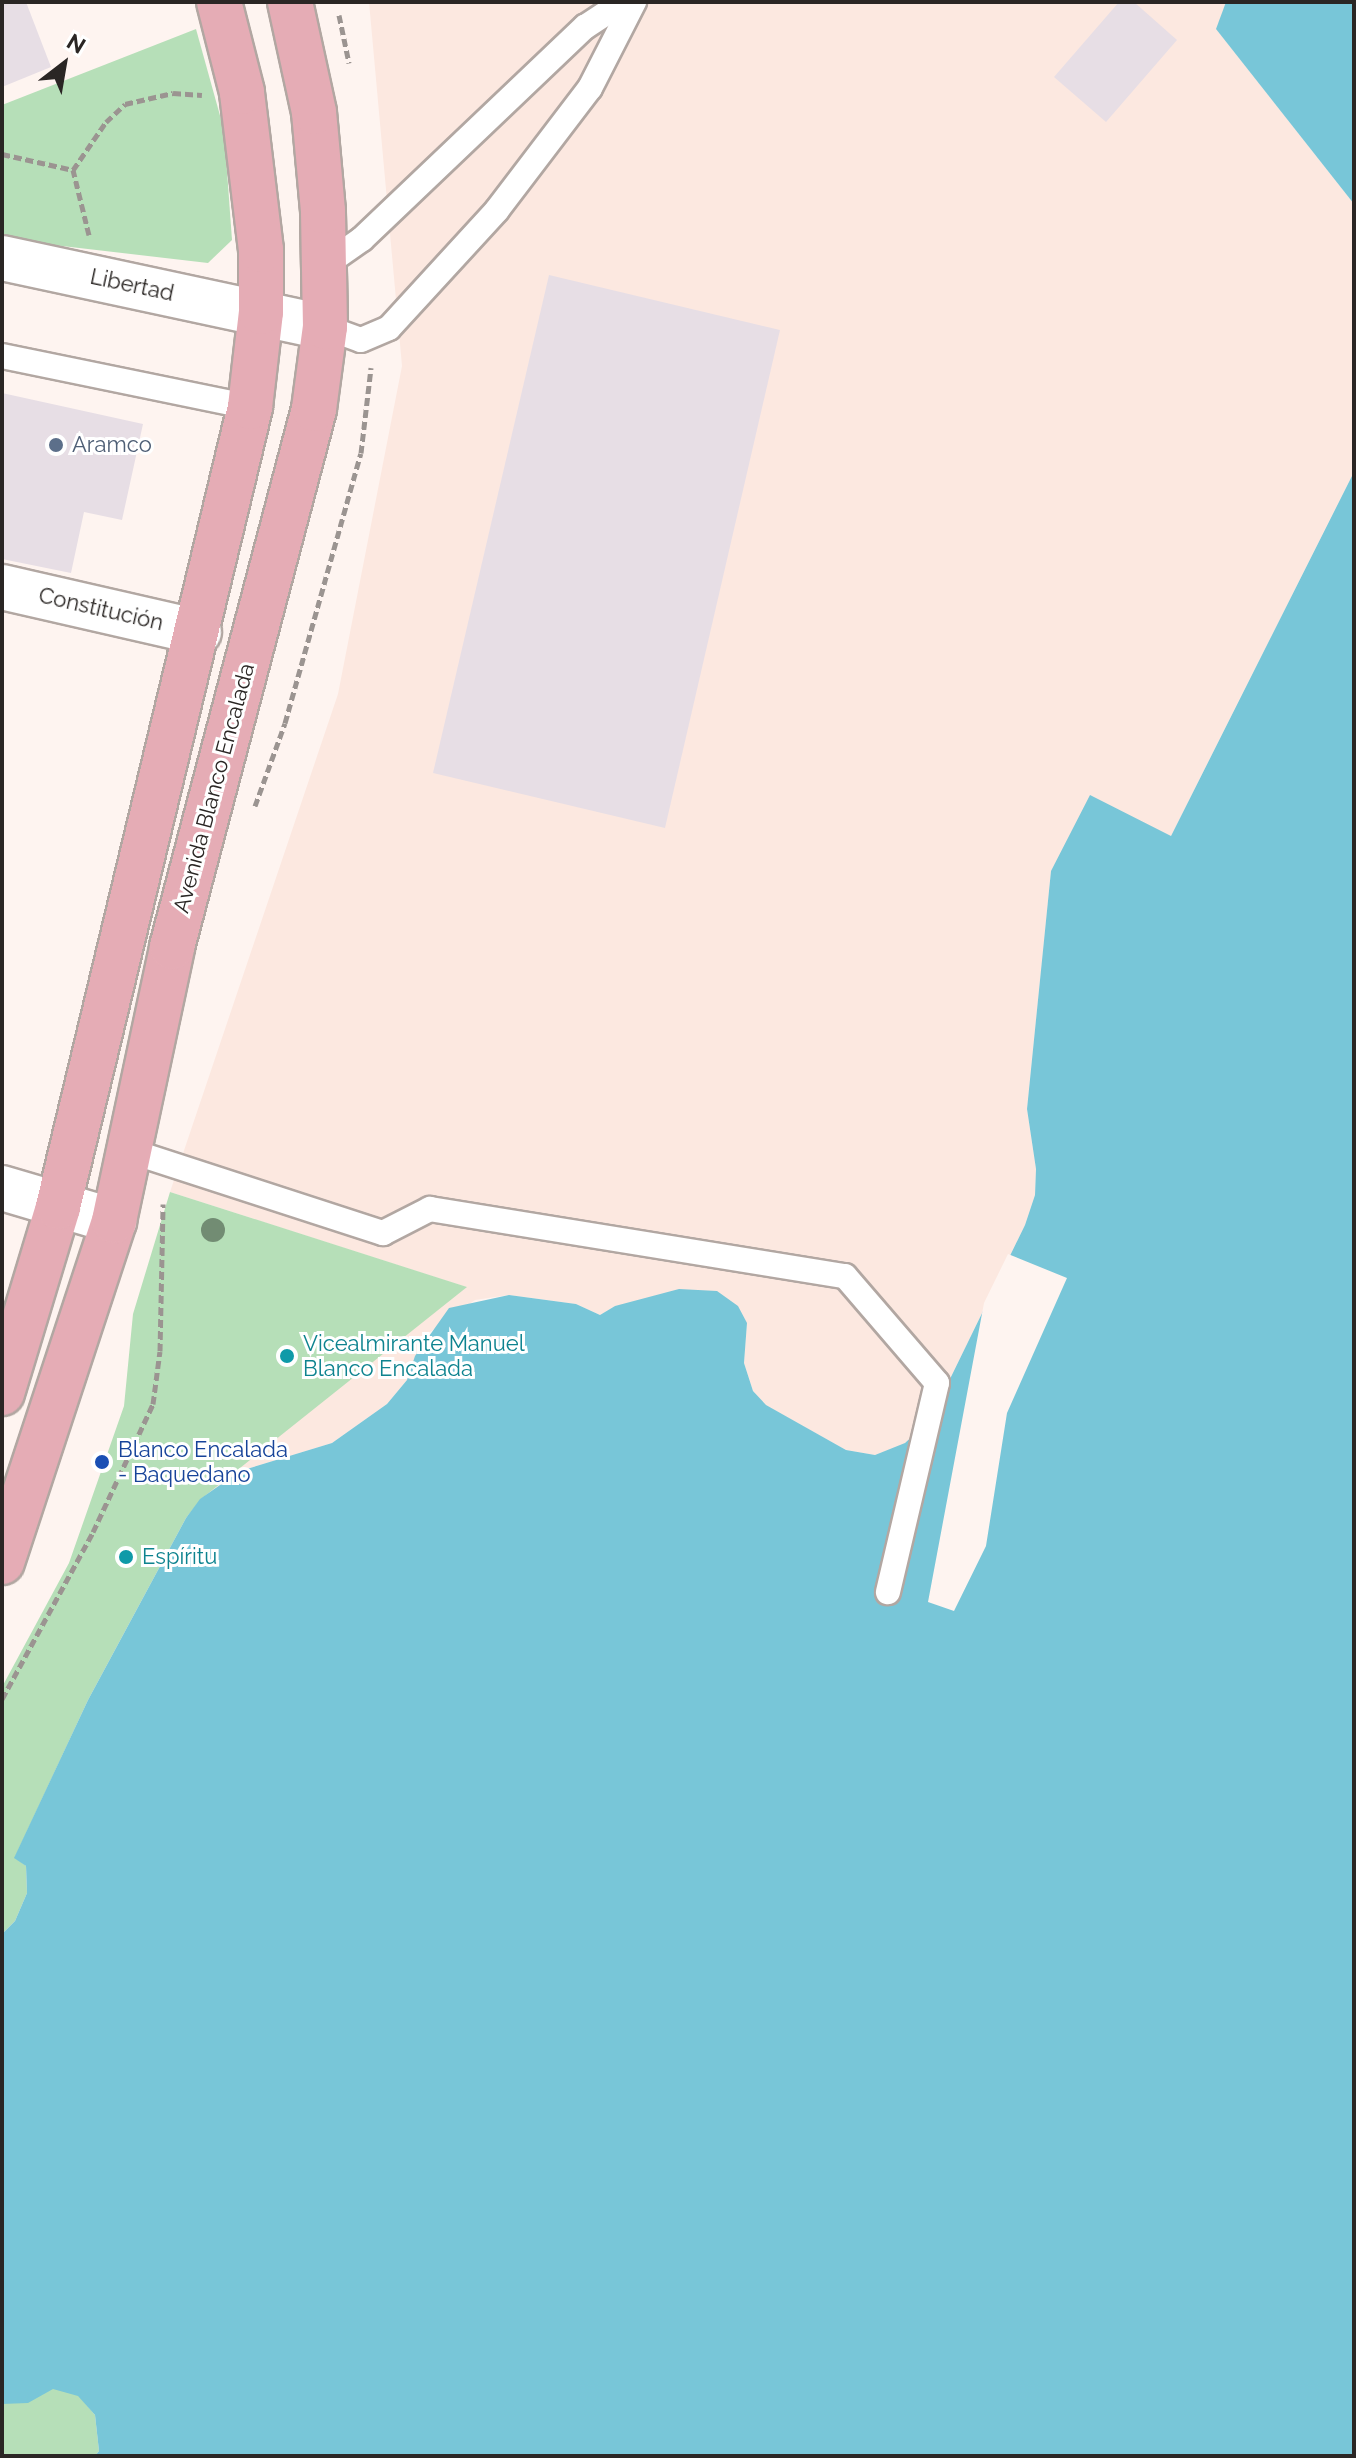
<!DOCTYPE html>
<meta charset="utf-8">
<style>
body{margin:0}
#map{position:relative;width:1356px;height:2458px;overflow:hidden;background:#fef4f0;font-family:Raleway,sans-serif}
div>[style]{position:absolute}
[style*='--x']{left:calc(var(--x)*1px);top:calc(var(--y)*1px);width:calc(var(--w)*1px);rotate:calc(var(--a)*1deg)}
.built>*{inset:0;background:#fce8e0}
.green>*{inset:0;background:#b6dfb8}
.water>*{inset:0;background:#78c6d8}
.pier>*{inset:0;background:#fef4f0}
.building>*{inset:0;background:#e7dee5}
.path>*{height:5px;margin-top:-2.5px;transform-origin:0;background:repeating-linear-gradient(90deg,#9b9491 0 8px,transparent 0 12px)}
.roads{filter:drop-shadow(2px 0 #b2a7a2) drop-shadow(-2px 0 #b2a7a2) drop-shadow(0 2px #b2a7a2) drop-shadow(0 -2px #b2a7a2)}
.lane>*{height:24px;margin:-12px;padding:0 12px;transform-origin:12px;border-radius:12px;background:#fff}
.street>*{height:44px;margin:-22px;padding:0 22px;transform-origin:22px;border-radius:22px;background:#fff}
.primary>*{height:44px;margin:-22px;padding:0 22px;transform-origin:22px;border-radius:22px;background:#e5acb5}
.trees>*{width:24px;height:24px;margin:-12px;border-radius:50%;background:#728c73}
.dots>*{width:22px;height:22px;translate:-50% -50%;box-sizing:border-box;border:4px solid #fff;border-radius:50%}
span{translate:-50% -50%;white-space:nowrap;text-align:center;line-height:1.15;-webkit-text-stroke:6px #fff;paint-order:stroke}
.street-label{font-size:22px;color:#2a2624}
.service-label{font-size:22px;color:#4e5e75}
.left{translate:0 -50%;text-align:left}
.culture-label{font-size:22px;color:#0d838f}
.transit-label{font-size:22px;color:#164399}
.frame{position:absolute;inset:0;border:4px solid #2a2624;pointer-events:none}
.north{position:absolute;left:24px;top:24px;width:80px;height:80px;-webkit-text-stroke:6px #fff;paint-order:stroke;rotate:31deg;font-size:22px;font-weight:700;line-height:32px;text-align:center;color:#2a2624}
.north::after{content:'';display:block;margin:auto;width:28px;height:36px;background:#2a2624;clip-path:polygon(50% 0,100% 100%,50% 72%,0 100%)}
</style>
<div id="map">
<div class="built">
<i style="clip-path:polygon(369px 2px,1226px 2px,1217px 30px,1354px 204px,1354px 472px,1171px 836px,1051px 871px,1027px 1109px,1036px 1169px,1035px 1195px,1025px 1225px,930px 1420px,905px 1444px,875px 1455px,846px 1450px,765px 1405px,753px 1391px,744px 1363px,747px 1323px,640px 1302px,615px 1306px,600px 1315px,576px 1304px,509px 1295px,475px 1300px,430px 1332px,407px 1380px,387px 1404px,332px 1443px,240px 1471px,200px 1499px,466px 1287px,170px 1192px,338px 694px,402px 366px)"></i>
</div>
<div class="green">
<i style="clip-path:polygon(196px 29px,224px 130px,232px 240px,208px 263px,2px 239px,2px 105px)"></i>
<i style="clip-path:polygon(170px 1192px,467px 1287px,201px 1499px,186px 1518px,88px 1700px,15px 1857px,26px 1866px,27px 1893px,15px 1921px,2px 1934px,2px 1687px,69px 1563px,124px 1406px,133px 1314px)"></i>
<i style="clip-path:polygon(2px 2018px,79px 2396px,95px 2415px,99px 2451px,95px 2456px,2px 2456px)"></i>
</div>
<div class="water">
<i style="clip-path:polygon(1226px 2px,1354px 2px,1354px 204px,1216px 29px)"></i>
<i style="clip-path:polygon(1354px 472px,1354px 2456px,95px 2456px,99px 2451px,95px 2415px,78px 2396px,53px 2389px,28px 2403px,2px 2404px,2px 1934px,15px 1921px,27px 1893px,26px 1866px,14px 1858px,88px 1700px,186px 1518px,200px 1499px,240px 1471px,332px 1443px,387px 1404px,407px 1380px,415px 1356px,449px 1308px,509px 1295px,576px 1304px,600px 1315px,615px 1306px,679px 1289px,717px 1291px,738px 1306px,747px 1323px,744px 1363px,753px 1391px,766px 1405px,846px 1450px,875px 1455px,905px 1443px,930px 1420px,1025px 1225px,1035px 1195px,1036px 1169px,1027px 1109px,1051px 871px,1090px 795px,1171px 836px)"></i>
</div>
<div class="pier">
<i style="clip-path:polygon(1008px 1254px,1067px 1278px,1007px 1413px,986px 1546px,954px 1611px,928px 1602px,984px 1303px)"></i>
</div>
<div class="building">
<i style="clip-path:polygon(2px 2px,26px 2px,51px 67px,2px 87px)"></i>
<i style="clip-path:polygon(1119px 2px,1134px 2px,1177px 40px,1106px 122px,1054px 77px)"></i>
<i style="clip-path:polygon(549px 275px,780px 330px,665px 828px,433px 773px)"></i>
<i style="clip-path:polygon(2px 393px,143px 424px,122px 520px,84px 512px,71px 573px,2px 559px)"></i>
</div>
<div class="path">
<i style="--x:339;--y:15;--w:49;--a:78.2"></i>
<i style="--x:2;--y:154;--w:73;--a:12.7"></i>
<i style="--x:89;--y:235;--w:67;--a:-103.8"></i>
<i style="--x:73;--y:170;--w:58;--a:-55.5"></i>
<i style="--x:106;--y:122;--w:26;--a:-43"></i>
<i style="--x:125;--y:104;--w:49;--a:-12.9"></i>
<i style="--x:173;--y:93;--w:29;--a:4"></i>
<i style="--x:255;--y:806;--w:88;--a:-70.1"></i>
<i style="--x:285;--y:723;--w:280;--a:-74.3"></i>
<i style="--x:361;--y:453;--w:86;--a:-83.3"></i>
<i style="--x:2;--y:1699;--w:190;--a:-61.4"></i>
<i style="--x:93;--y:1532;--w:141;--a:-64.9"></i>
<i style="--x:153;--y:1404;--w:53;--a:-82.5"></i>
<i style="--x:160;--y:1351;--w:147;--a:-88.8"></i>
</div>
<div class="roads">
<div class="lane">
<i style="--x:325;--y:265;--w:45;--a:-35.1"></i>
<i style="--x:362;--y:239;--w:308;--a:-43.6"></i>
<i style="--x:585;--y:27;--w:45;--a:-33.3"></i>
<i style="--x:325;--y:327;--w:38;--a:20"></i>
<i style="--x:361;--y:340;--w:30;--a:-23"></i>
<i style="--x:389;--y:328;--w:160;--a:-47.5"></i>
<i style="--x:497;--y:210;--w:153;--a:-52.7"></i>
<i style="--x:590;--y:88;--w:97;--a:-62.9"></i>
<i style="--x:2;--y:356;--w:253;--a:11.6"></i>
<i style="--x:130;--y:1151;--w:266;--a:18"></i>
<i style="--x:383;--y:1233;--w:53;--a:-27.1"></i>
<i style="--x:430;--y:1209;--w:420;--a:9.2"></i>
<i style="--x:845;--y:1276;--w:141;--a:49.3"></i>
<i style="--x:937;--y:1383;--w:215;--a:103.2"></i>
</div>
<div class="street">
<i style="--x:2;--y:258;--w:330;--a:12.1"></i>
<i style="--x:2;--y:587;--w:202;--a:12.9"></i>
<i style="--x:2;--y:1188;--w:117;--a:16.4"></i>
</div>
<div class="primary">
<i style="--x:2;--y:1393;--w:194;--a:-73.2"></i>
<i style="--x:58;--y:1207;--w:823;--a:-76.5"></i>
<i style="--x:250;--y:407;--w:96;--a:-83.4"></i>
<i style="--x:261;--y:312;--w:62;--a:-90"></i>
<i style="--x:261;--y:250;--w:159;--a:-96.9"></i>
<i style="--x:242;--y:92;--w:93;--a:-104.3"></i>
<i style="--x:2;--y:1562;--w:359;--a:-71.8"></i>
<i style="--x:114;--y:1221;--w:280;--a:-78"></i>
<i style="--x:172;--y:947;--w:556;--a:-75.21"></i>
<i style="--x:314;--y:409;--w:83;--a:-82.4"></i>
<i style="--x:325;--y:327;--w:116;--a:-91"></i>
<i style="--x:323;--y:211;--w:99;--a:-95.2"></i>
<i style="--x:314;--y:112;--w:113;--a:-102.3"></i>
</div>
</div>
<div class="trees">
<i style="left:213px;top:1230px"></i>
</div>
<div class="dots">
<i style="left:56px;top:445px;background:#5c6f8a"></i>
<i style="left:287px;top:1356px;background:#0f9aa8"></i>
<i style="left:102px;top:1462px;background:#1a4fb4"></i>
<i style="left:126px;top:1557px;background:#0f9aa8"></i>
</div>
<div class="street-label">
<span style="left:132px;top:285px;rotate:12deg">Libertad</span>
<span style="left:101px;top:609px;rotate:13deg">Constitución</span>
<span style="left:214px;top:788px;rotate:-75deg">Avenida Blanco Encalada</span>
</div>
<div class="service-label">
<span class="left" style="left:72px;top:445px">Aramco</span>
</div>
<div class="culture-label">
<span class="left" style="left:303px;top:1356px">Vicealmirante Manuel<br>Blanco Encalada</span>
<span class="left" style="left:142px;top:1557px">Espíritu</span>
</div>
<div class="transit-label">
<span class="left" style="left:118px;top:1462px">Blanco Encalada<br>- Baquedano</span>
</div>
<div class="frame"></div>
<div class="north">N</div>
</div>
